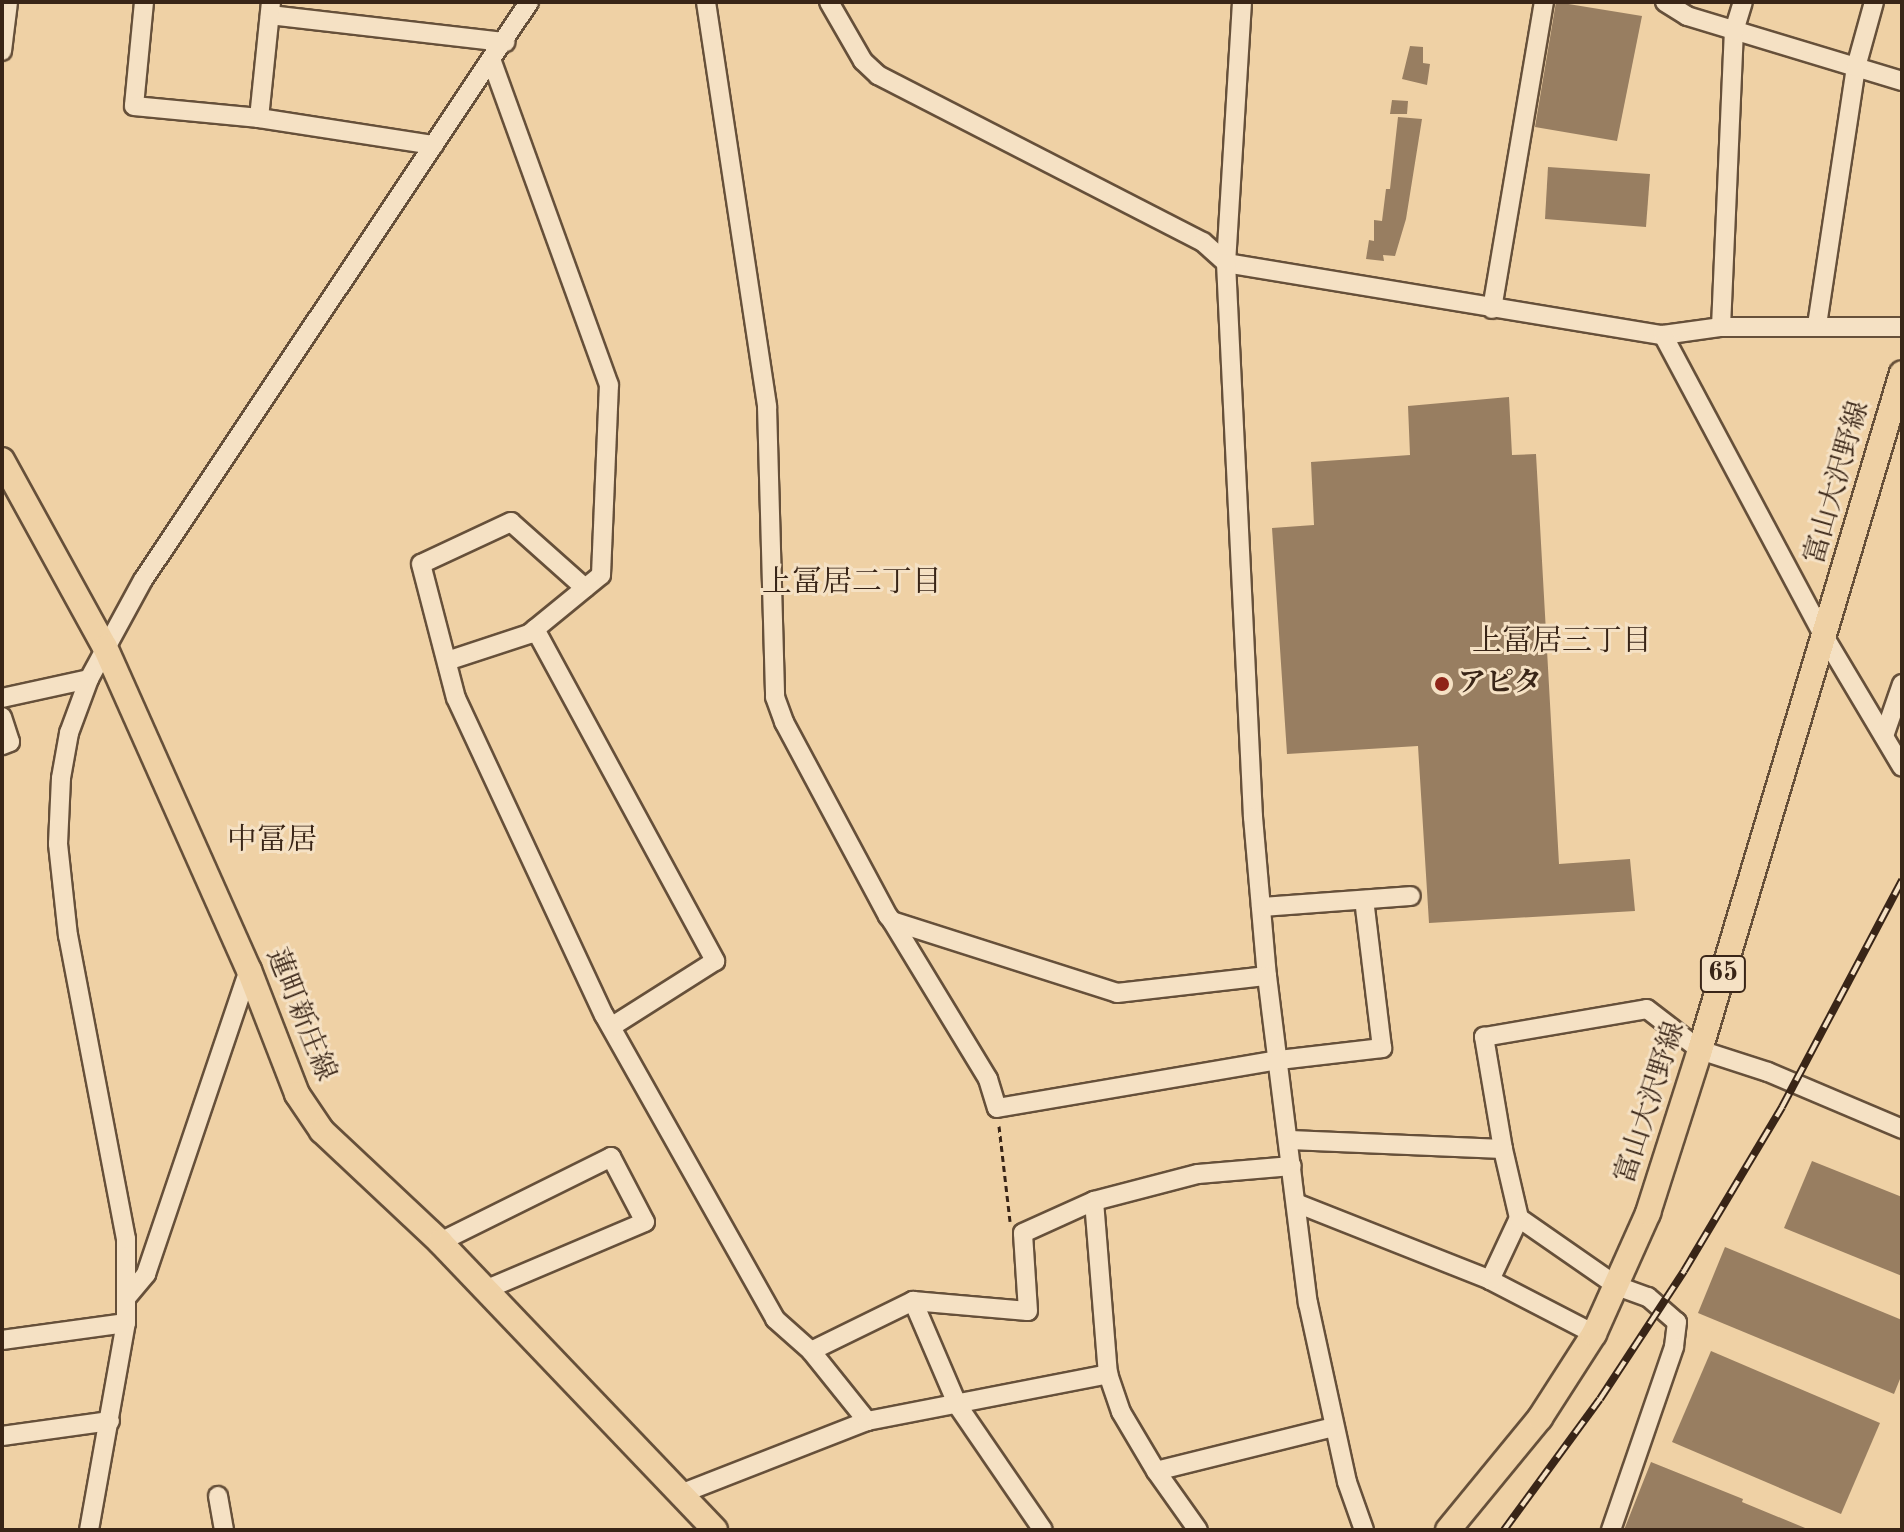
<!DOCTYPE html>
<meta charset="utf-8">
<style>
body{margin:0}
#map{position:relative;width:1904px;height:1532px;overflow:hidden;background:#efd1a5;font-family:"Old Standard TT","Noto Serif JP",serif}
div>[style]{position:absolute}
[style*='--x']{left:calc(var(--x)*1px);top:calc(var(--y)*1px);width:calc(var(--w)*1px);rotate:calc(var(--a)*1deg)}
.building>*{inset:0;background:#987e61}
.path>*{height:3px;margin-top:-1.5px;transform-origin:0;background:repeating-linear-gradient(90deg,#392517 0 6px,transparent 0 10px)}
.roads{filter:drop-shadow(2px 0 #66503a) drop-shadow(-2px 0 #66503a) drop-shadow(0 2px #66503a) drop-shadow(0 -2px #66503a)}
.minor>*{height:18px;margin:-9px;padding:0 9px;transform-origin:9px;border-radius:9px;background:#f5e1c4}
.major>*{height:24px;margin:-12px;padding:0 12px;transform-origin:12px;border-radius:12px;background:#efd1a5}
.rail>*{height:8px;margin-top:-4px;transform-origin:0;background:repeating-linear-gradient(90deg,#f5e1c4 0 15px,#392517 0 30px);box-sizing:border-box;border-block:2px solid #392517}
.dots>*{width:22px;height:22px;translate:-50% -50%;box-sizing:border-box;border:4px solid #f5e1c4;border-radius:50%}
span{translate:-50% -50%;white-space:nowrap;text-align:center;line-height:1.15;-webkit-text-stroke:6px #f5e1c4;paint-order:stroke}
.shield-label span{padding:2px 6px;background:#f5e1c4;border:2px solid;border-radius:6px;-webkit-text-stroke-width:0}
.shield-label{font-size:26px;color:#392517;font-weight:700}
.street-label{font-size:28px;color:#392517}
.poi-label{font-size:28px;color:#392517;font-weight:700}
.left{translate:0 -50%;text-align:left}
.neighbourhood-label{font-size:30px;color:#392517}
.frame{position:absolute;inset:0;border:4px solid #392517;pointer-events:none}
</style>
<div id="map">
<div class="building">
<i style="clip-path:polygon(1556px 2px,1642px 16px,1617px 141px,1535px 127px)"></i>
<i style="clip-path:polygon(1410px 46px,1423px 47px,1423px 63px,1430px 64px,1427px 85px,1402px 79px)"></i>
<i style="clip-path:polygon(1392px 100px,1408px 101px,1407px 114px,1390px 114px)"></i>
<i style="clip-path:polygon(1398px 117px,1422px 119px,1406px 219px,1395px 256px,1383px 255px,1384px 261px,1366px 259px,1369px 240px,1374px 241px,1374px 220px,1382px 221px,1386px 189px,1390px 189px)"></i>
<i style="clip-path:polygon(1548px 167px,1650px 174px,1646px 227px,1545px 219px)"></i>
<i style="clip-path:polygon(1509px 397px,1512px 455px,1536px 454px,1559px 864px,1630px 859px,1635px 911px,1429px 923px,1418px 746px,1287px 754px,1272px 528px,1314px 525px,1311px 462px,1410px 455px,1408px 406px)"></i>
<i style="clip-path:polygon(1812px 1161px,1902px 1197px,1902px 1276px,1784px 1228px)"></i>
<i style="clip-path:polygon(1725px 1247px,1902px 1320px,1902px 1374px,1894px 1394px,1698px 1313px)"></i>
<i style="clip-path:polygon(1711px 1351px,1880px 1423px,1841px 1514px,1672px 1442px)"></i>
<i style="clip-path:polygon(1651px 1462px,1743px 1499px,1742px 1502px,1810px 1530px,1624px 1530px)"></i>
</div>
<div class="path">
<i style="--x:999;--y:1126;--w:96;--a:83.4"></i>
</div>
<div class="roads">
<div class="minor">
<i style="--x:144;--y:2;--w:104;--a:95.5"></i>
<i style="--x:134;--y:106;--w:126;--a:5.5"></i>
<i style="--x:259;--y:118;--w:177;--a:8.8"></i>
<i style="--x:706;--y:2;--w:409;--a:81.4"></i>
<i style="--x:767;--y:406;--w:291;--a:88.4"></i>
<i style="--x:775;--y:697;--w:27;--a:70"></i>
<i style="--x:784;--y:722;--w:220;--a:61.8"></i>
<i style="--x:888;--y:916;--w:6;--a:51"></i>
<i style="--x:892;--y:921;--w:236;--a:17.7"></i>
<i style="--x:1117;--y:993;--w:151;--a:-6.5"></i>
<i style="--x:829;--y:2;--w:68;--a:60"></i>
<i style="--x:863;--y:61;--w:21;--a:43"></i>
<i style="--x:878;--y:75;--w:365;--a:27.2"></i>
<i style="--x:1203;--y:242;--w:31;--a:42"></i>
<i style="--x:1226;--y:263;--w:443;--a:9.4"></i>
<i style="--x:1663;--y:335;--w:59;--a:-7.9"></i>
<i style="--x:1721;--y:327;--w:181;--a:0"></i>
<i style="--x:1242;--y:2;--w:261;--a:93.5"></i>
<i style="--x:1226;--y:263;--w:555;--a:87.21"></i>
<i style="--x:1253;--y:817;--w:160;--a:85"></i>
<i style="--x:1267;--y:976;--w:330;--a:82.9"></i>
<i style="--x:1308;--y:1303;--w:183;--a:77.7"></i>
<i style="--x:1347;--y:1482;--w:51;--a:70.5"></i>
<i style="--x:1665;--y:2;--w:26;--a:32"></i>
<i style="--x:1687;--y:16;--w:225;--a:16.8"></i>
<i style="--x:270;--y:15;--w:237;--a:6.6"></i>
<i style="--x:2;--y:51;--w:49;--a:-83"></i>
<i style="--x:259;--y:118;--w:117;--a:-84.1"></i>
<i style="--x:1492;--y:309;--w:311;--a:-80.4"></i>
<i style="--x:1817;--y:325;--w:261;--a:-81.4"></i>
<i style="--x:1856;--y:67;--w:67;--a:-74.5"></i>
<i style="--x:1721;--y:327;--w:296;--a:-87.5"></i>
<i style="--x:1734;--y:31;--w:30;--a:-73"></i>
<i style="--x:1663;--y:335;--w:341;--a:61.9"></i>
<i style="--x:1824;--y:636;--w:152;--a:59.2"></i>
<i style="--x:585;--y:588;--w:99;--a:-138.3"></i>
<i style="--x:511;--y:522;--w:99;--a:155"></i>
<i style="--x:421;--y:564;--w:138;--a:75.4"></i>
<i style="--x:456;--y:698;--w:350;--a:65"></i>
<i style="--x:604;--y:1015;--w:349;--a:60.6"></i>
<i style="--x:775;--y:1319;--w:48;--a:41.6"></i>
<i style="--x:811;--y:1351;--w:90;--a:51.3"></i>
<i style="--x:535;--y:629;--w:378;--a:61.5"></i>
<i style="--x:715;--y:961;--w:123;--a:147.6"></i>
<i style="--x:447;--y:661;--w:86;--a:-18.2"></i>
<i style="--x:529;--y:634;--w:93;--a:-39.3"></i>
<i style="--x:601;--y:575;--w:190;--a:-87.6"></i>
<i style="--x:609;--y:385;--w:344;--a:-109.9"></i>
<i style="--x:2;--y:698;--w:89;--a:-12.3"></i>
<i style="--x:2;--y:717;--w:26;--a:72"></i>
<i style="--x:10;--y:742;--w:9;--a:159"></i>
<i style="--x:1884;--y:736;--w:55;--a:-70.9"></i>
<i style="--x:1261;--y:907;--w:150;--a:-4.2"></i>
<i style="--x:892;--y:921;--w:185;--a:58.7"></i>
<i style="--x:988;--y:1079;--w:30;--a:73"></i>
<i style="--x:997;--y:1108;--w:286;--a:-9.7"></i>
<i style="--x:1279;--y:1060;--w:104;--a:-6.6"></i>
<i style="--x:1382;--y:1048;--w:149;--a:-96.9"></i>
<i style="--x:1290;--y:1140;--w:213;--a:2.4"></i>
<i style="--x:1094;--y:1201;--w:174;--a:85.4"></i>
<i style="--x:1108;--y:1374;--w:40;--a:71.1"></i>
<i style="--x:1121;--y:1412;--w:69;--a:59.3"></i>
<i style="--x:1156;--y:1471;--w:72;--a:54.6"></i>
<i style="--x:1296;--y:1203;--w:209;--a:21.6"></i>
<i style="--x:1490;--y:1280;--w:117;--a:27.4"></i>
<i style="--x:1519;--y:1218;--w:119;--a:34.8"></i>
<i style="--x:1617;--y:1286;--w:33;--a:20"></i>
<i style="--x:1648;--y:1297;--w:38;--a:41"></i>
<i style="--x:1677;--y:1322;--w:25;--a:97"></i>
<i style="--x:1674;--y:1347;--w:194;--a:109"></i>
<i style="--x:440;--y:1242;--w:191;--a:-26.4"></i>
<i style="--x:611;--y:1157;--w:73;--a:62.4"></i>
<i style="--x:645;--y:1222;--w:174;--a:157"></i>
<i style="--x:1490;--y:1280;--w:68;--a:-64.9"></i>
<i style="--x:1519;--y:1218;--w:71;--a:-103.1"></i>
<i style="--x:1503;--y:1149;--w:114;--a:-99.6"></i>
<i style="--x:1484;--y:1037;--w:165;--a:-9.7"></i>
<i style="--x:1647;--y:1009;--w:67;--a:37.7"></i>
<i style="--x:1700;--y:1050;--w:71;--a:17.9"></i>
<i style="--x:1768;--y:1072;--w:146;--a:23"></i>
<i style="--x:127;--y:1297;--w:30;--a:-50"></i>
<i style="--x:146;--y:1274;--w:321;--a:-71.3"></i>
<i style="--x:913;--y:1301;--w:114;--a:66.8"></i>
<i style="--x:958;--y:1406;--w:150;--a:55.6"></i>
<i style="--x:2;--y:1340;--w:125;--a:-7.8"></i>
<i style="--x:811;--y:1351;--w:114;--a:-26.1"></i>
<i style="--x:913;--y:1301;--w:115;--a:5"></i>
<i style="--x:1028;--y:1311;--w:78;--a:-93.7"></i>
<i style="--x:1023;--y:1233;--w:78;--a:-24.3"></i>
<i style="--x:1094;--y:1201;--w:107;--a:-14.6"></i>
<i style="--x:1198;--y:1174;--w:94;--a:-4.9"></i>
<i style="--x:2;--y:1436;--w:109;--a:-7.9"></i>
<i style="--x:1156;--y:1471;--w:183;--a:-13.9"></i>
<i style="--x:680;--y:1494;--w:201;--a:-21.3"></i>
<i style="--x:867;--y:1421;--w:246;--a:-11"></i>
<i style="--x:218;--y:1496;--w:35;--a:80"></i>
<i style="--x:89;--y:1530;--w:210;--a:-79.9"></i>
<i style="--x:126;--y:1323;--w:84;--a:-90"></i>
<i style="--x:126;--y:1239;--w:309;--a:-100.8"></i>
<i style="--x:68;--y:936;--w:93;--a:-96.2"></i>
<i style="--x:58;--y:844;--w:66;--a:-87.4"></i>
<i style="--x:61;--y:778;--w:46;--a:-79.9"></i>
<i style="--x:69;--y:733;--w:58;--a:-69.7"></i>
<i style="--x:89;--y:679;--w:113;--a:-61.4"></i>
<i style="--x:143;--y:580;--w:695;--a:-56.26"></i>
</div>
<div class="major">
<i style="--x:2;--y:460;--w:213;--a:61.2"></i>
<i style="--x:105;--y:647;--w:354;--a:66"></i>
<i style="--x:249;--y:970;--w:133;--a:68.8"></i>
<i style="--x:297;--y:1094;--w:45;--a:56"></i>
<i style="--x:322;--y:1131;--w:162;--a:43.2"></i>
<i style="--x:440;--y:1242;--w:398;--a:46.3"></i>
<i style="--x:1448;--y:1530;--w:145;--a:-50.6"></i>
<i style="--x:1540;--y:1418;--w:100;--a:-57.3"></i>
<i style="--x:1594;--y:1334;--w:133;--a:-65.9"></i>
<i style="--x:1648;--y:1213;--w:171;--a:-72.3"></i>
<i style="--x:1700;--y:1050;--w:706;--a:-73.39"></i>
</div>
</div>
<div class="rail">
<i style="--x:1504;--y:1530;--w:162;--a:-53.8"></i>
<i style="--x:1600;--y:1399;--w:153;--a:-56.7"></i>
<i style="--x:1684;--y:1271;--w:191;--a:-59.1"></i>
<i style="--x:1782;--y:1107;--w:257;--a:-62.1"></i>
</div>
<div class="dots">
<i style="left:1442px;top:684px;background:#8f2418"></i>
</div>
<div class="shield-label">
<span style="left:1723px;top:974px">65</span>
</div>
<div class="street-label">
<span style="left:1838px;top:483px;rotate:-74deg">富山大沢野線</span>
<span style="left:300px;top:1015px;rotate:68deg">蓮町新庄線</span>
<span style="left:1651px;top:1103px;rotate:-72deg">富山大沢野線</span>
</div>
<div class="poi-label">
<span class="left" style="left:1458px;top:684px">アピタ</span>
</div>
<div class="neighbourhood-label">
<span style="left:852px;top:583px">上冨居二丁目</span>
<span style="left:1562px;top:642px">上冨居三丁目</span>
<span style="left:272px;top:841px">中冨居</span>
</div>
<div class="frame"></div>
</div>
